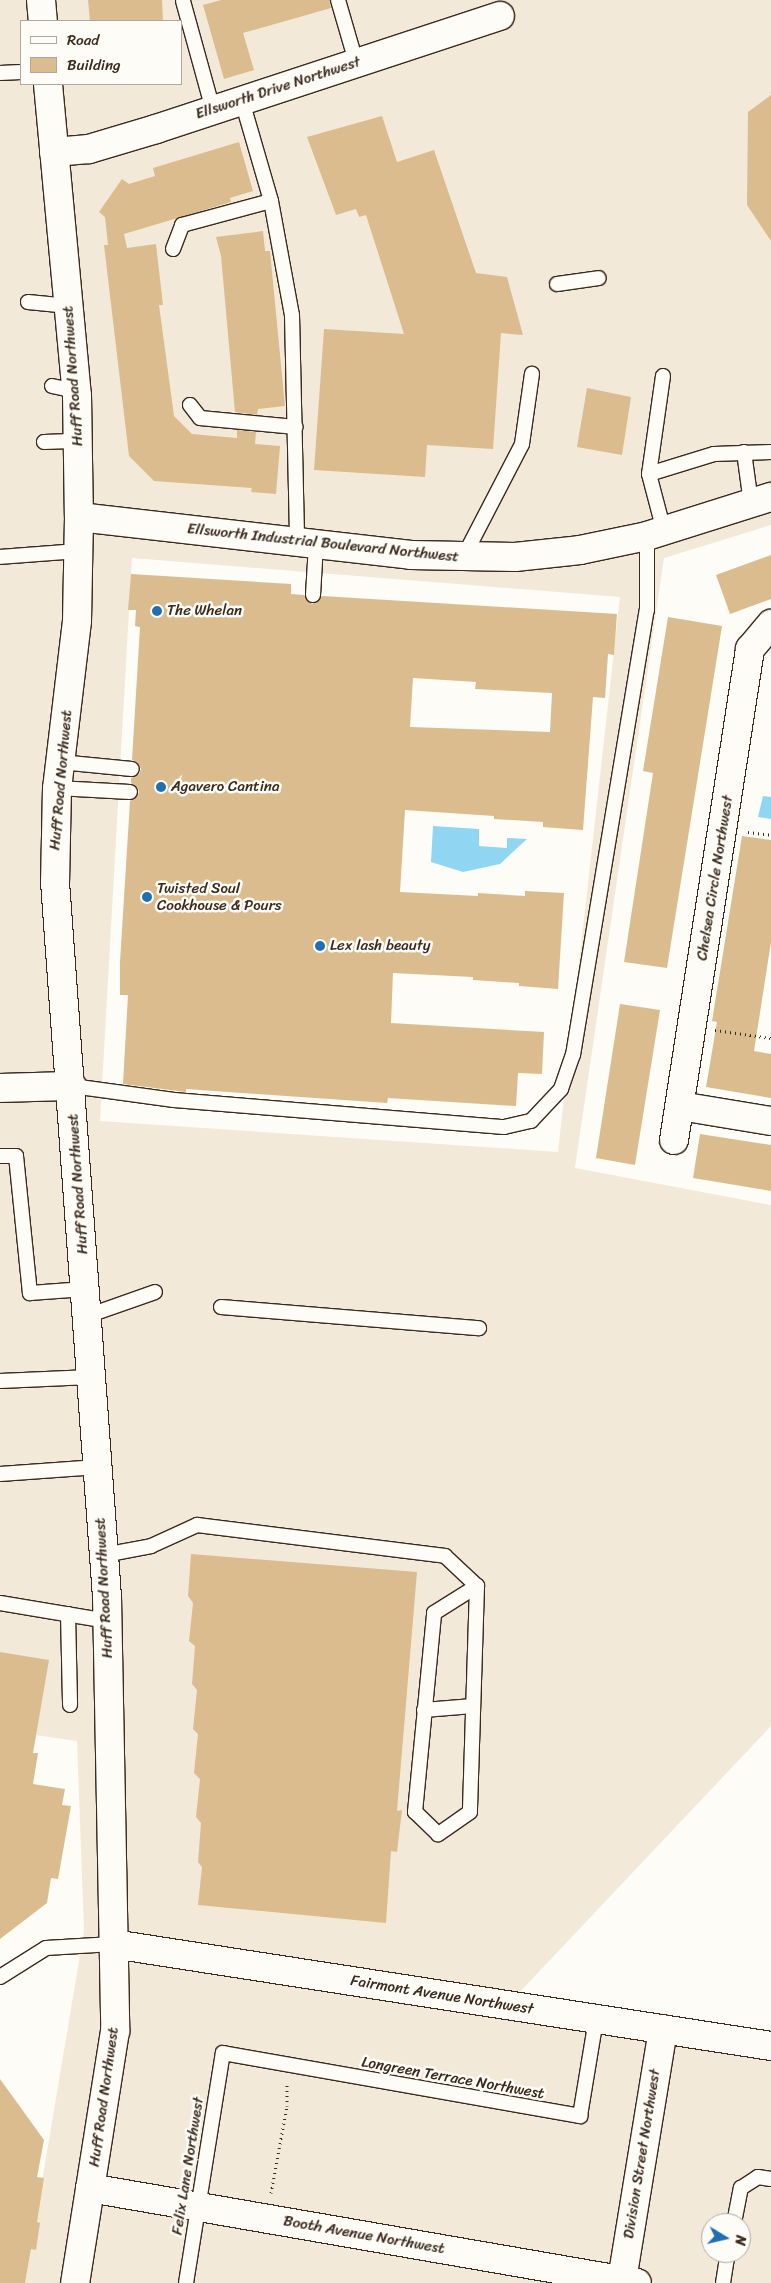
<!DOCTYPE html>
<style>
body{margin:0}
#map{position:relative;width:771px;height:2283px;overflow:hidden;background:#fdfcf7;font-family:Sriracha,sans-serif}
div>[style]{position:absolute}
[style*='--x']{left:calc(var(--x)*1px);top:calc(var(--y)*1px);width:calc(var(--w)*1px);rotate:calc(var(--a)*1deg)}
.built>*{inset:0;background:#f3e9d8}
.water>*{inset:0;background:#90d6f2}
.building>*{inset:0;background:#dbbc8e}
.path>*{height:3px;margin-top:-1.5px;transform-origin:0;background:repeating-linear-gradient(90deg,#3b2a1e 0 1px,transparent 0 5px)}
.roads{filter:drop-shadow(1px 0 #3b2a1e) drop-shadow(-1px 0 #3b2a1e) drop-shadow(0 1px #3b2a1e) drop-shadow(0 -1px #3b2a1e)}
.service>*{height:14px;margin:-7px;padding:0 7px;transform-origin:7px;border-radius:7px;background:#fdfcf7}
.minor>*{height:28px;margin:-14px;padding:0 14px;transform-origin:14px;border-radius:14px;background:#fdfcf7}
.dots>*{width:14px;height:14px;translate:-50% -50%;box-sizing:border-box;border:2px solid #fdfcf7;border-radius:50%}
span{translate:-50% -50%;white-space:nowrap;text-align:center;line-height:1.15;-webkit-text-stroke:5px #fdfcf7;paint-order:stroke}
.street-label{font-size:15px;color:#3b2a1e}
.poi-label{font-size:15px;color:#3b2a1e}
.left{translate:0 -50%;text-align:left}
.legend{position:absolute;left:20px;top:20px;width:162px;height:65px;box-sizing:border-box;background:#fdfcf7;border:1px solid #afa8a0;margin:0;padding:6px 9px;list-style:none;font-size:15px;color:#3b2a1e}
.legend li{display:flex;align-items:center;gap:10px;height:25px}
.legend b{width:25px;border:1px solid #afa8a0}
.north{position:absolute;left:701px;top:2213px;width:50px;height:50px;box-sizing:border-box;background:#fdfcf7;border:1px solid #afa8a0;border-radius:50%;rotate:99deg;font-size:14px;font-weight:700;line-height:20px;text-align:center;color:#3b2a1e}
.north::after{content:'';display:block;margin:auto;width:18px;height:22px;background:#1f6fb2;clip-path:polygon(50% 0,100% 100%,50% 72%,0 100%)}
</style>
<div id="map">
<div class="built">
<i style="clip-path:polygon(evenodd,0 0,771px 0,771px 525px,664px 558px,575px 1168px,771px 1205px,771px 1726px,500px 2013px,771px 2053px,771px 2283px,25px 2283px,84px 1931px,77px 1741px,0 1730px,0 0,21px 21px,181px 21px,181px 84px,21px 84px,21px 21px,0 0,132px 558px,620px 597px,558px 1152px,100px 1121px,132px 558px,0 0,711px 2223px,741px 2223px,741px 2253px,711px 2253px,711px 2223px)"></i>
</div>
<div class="water">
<i style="clip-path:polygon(763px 796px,771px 797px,771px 819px,758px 817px)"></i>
<i style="clip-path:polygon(433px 826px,479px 829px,479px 846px,507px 848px,507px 838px,527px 839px,500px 864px,463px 872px,431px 862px)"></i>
</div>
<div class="building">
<i style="clip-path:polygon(88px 0,162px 0,163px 21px,90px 21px)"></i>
<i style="clip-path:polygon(221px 0,329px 0,331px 8px,243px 33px,254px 70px,224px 79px,203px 5px)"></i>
<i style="clip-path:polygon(771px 95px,771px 241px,747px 205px,748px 112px)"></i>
<i style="clip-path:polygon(382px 116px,397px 162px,434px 150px,476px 273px,507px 277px,523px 335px,501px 333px,493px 449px,427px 445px,425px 477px,314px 470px,324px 329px,404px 334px,366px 215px,359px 217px,356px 209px,336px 215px,307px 137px)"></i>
<i style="clip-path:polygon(239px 142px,253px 191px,230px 198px,231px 202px,124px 234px,127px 248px,156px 244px,163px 305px,159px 305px,174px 416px,192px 434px,237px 438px,237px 430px,256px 432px,255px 444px,280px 446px,276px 494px,251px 492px,252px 488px,154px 481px,129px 456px,104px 245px,108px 245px,105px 217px,99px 212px,122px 179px,129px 184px,155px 176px,153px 168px)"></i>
<i style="clip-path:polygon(263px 231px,265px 251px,270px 251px,285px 406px,258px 409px,257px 415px,235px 412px,221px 256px,216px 237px)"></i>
<i style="clip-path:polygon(587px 388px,631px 397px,622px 455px,577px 447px)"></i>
<i style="clip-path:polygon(771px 555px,771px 599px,730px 614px,716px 575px)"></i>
<i style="clip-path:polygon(evenodd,131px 574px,291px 584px,291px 594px,304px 595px,312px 604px,322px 596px,617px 614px,614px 655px,608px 654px,605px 698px,593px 697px,583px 830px,543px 827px,543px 822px,494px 819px,494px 816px,405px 810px,400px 892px,478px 896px,478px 893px,525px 896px,525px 891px,564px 893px,558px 989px,519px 986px,519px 983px,473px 980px,473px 977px,393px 973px,391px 1023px,544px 1032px,542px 1074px,518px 1073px,516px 1106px,388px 1098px,387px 1103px,186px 1089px,186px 1092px,123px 1084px,128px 995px,120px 995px,120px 962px,130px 801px,139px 793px,138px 788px,131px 783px,131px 778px,139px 774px,141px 769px,137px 762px,132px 760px,140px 627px,135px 626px,136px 610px,128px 610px,131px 574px,413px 678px,476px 682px,475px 689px,552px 693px,550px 732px,410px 727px,413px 678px)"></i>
<i style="clip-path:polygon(668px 617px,722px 626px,667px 968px,624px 962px,653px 773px,643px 771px)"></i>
<i style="clip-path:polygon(742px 836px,771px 840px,771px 942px,754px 1051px,771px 1054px,771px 1098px,706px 1087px,717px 1022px,712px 1021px)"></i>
<i style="clip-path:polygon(620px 1004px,660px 1010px,635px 1165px,596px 1158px)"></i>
<i style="clip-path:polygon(700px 1134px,771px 1145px,771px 1191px,693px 1178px)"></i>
<i style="clip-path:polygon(191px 1554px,417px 1572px,397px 1811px,402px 1810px,397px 1852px,391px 1851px,386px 1923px,198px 1905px,202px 1867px,198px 1862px,201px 1823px,196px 1817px,200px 1779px,194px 1773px,198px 1734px,193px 1729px,197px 1690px,192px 1684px,195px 1646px,189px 1641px,193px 1603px,188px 1596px)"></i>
<i style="clip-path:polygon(0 1652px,49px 1660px,33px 1753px,38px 1753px,33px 1784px,65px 1789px,62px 1805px,71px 1806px,58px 1879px,51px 1878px,47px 1903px,0 1939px)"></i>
<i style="clip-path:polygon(0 2079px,44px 2140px,37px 2177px,44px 2178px,37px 2222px,40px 2223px,36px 2250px,31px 2249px,25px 2283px,0 2283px)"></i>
</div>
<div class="path">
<i style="--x:748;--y:832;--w:23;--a:7"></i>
<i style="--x:715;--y:1030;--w:57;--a:8.1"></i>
<i style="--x:271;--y:2193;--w:88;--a:-79.6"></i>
<i style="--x:287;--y:2106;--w:23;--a:-90"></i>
</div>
<div class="roads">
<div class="service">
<i style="--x:338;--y:0;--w:65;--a:73.8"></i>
<i style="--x:183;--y:1;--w:113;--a:74.6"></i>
<i style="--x:0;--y:73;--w:21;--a:-3"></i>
<i style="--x:242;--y:101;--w:104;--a:73.8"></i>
<i style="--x:271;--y:201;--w:116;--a:79.6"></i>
<i style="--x:292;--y:315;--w:227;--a:88.7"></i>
<i style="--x:173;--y:249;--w:26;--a:-69"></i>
<i style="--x:182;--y:225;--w:92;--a:-15.1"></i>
<i style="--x:557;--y:284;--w:42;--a:-8.1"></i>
<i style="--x:28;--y:302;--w:41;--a:5.6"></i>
<i style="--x:663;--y:376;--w:99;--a:98.1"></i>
<i style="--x:649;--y:474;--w:59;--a:75.3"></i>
<i style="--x:52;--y:386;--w:25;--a:12"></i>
<i style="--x:190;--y:405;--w:16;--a:52"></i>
<i style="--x:200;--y:418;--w:96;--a:5.4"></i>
<i style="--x:44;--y:442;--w:33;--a:-2"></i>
<i style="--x:744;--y:452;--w:51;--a:82.2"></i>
<i style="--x:649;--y:474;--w:68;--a:-17.1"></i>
<i style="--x:714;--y:454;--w:57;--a:-2"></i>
<i style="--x:0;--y:557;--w:78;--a:-4.4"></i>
<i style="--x:463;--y:558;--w:128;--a:-62.6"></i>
<i style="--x:522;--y:444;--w:71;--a:-81.9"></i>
<i style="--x:313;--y:595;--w:51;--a:-86.6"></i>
<i style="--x:60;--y:762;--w:72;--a:5.6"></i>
<i style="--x:57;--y:788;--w:73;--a:3.1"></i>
<i style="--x:72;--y:1086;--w:103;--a:7.8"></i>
<i style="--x:174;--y:1100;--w:331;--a:4.7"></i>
<i style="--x:504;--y:1127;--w:28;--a:-13"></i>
<i style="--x:531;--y:1121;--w:44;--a:-46.8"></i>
<i style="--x:561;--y:1089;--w:36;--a:-71"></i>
<i style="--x:573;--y:1055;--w:451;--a:-80.6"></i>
<i style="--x:647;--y:610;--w:74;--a:-90"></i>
<i style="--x:0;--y:1156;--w:16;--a:0"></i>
<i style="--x:16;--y:1156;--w:138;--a:84.2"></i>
<i style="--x:30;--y:1293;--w:55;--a:-4.2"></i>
<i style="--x:221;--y:1307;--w:259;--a:4.7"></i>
<i style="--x:87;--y:1316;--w:72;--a:-19.4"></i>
<i style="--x:0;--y:1381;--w:91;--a:-2.5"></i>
<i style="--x:0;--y:1474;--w:98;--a:-4.1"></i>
<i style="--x:104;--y:1555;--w:48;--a:-10.8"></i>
<i style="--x:151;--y:1546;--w:51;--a:-24.5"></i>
<i style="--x:197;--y:1525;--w:250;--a:7.1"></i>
<i style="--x:445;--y:1556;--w:44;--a:43.2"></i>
<i style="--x:477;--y:1586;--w:226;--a:91.8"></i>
<i style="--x:470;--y:1812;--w:39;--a:145"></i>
<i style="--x:438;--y:1834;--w:32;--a:-136"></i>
<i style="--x:415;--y:1812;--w:200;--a:-84.5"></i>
<i style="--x:434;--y:1613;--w:51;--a:-32.1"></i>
<i style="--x:0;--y:1603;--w:109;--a:9.5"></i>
<i style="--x:68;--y:1614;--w:91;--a:88.7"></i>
<i style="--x:424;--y:1710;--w:49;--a:-4.7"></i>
<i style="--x:0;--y:1977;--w:54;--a:-32.2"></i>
<i style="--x:46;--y:1948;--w:67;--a:-3.4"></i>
<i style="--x:734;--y:2223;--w:36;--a:-79"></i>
<i style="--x:741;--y:2188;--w:20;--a:-33"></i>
<i style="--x:758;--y:2177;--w:13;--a:9"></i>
<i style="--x:186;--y:2283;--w:233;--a:-80.9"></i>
<i style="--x:223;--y:2053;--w:363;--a:10"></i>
<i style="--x:580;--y:2116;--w:98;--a:-80.6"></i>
<i style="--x:723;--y:2283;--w:30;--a:-81"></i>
</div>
<div class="minor">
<i style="--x:41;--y:0;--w:21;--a:85"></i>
<i style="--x:48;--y:84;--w:312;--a:84.7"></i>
<i style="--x:77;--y:395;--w:122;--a:89.1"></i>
<i style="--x:79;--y:517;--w:104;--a:91.1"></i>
<i style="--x:77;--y:621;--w:168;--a:96.8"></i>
<i style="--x:57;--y:788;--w:94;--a:91.2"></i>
<i style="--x:55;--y:882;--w:717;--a:85.84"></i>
<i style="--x:107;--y:1597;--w:434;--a:88.9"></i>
<i style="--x:115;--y:2031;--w:255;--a:99"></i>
<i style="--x:54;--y:152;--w:35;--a:-5"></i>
<i style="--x:89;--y:149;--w:70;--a:-16.6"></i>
<i style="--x:156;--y:129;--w:362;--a:-18.2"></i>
<i style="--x:79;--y:517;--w:334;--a:6.5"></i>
<i style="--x:411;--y:555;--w:104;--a:1.1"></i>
<i style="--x:515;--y:557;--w:65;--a:-6.1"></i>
<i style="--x:580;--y:550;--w:68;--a:-11.8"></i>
<i style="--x:647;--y:536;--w:130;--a:-17.5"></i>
<i style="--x:0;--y:1088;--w:72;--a:-1.6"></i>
<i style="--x:680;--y:1106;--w:92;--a:9.4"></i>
<i style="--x:674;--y:1140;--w:497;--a:-81.2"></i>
<i style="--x:750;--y:649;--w:33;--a:-50"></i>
<i style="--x:113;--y:1944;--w:666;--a:8.81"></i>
<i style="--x:90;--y:2188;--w:555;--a:9.85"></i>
<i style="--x:622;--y:2280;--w:254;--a:-80.7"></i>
</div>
</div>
<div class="dots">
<i style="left:157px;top:611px;background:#1f6fb2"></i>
<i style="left:161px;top:787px;background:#1f6fb2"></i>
<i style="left:147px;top:897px;background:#1f6fb2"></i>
<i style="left:320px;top:946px;background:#1f6fb2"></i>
</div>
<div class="street-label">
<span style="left:278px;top:88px;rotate:-18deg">Ellsworth Drive Northwest</span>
<span style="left:73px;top:376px;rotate:-94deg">Huff Road Northwest</span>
<span style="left:323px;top:543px;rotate:6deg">Ellsworth Industrial Boulevard Northwest</span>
<span style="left:61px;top:780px;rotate:-85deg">Huff Road Northwest</span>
<span style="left:715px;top:878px;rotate:-81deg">Chelsea Circle Northwest</span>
<span style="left:78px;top:1184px;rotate:-94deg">Huff Road Northwest</span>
<span style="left:104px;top:1588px;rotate:-93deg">Huff Road Northwest</span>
<span style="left:442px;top:1995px;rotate:9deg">Fairmont Avenue Northwest</span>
<span style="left:453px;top:2078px;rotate:10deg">Longreen Terrace Northwest</span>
<span style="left:104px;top:2097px;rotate:-82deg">Huff Road Northwest</span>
<span style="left:642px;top:2154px;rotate:-81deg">Division Street Northwest</span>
<span style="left:188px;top:2166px;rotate:-81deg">Felix Lane Northwest</span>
<span style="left:364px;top:2235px;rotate:10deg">Booth Avenue Northwest</span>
</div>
<div class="poi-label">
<span class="left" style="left:167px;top:611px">The Whelan</span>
<span class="left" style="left:171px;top:787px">Agavero Cantina</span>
<span class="left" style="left:157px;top:897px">Twisted Soul<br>Cookhouse &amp; Pours</span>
<span class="left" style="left:330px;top:946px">Lex lash beauty</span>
</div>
<ul class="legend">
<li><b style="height:6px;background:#fdfcf7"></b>Road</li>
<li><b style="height:14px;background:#dbbc8e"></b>Building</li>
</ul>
<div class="north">N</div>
</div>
